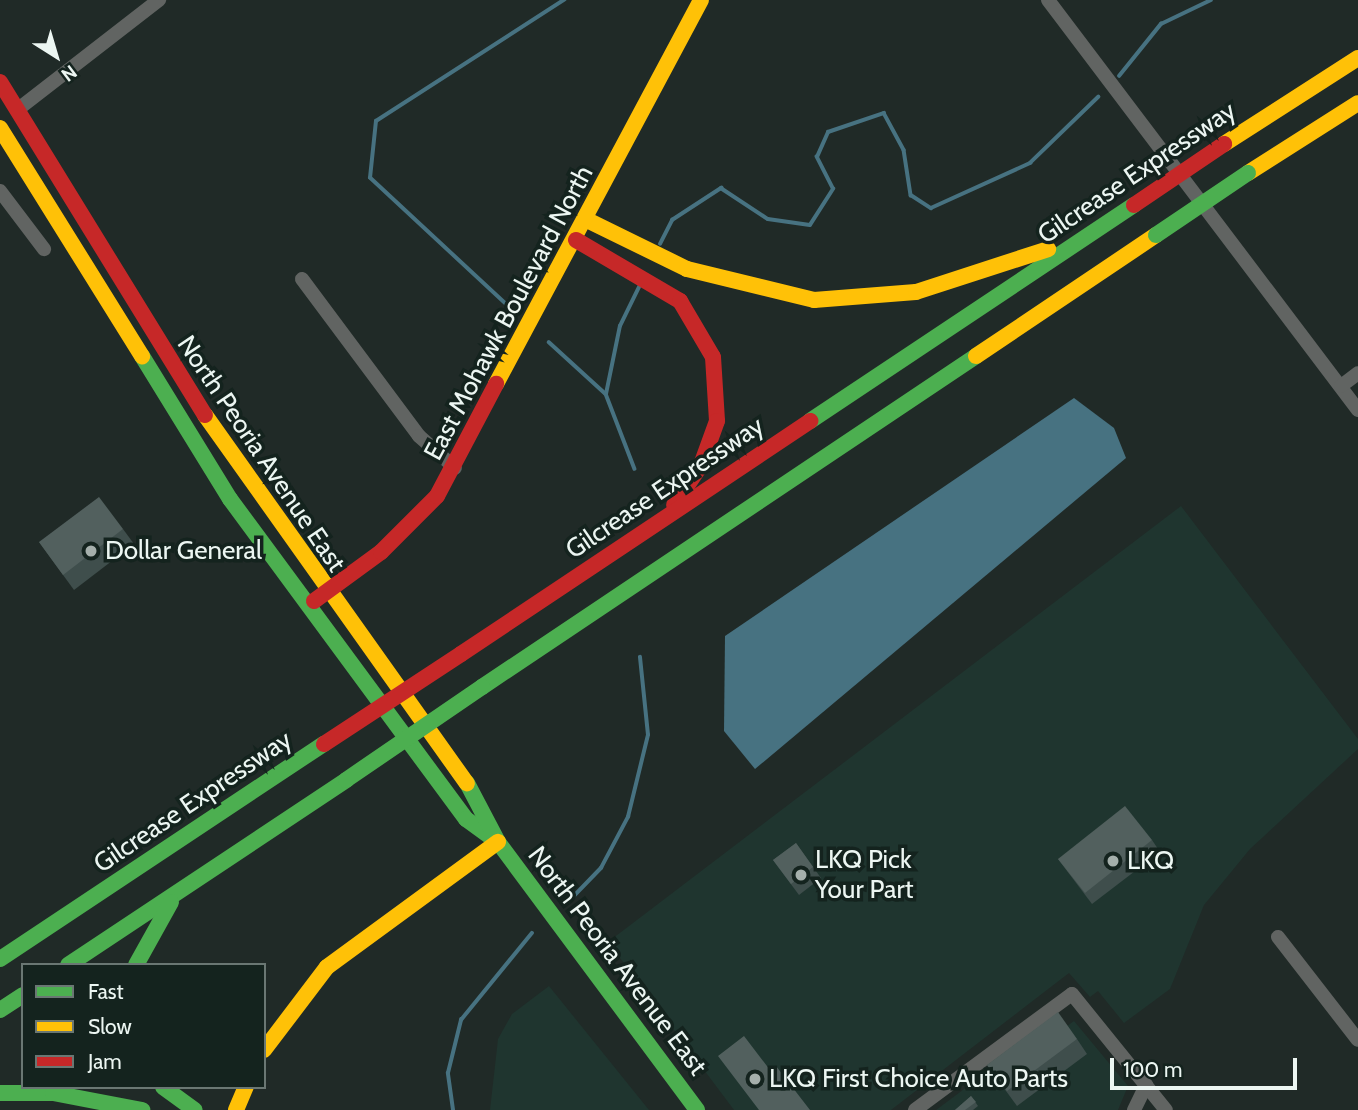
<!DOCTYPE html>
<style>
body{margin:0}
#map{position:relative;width:1358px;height:1110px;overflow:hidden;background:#202a27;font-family:Cabin,sans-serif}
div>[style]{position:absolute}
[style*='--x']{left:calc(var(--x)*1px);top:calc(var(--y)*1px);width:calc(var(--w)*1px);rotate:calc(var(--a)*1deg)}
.built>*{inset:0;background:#1f352f}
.water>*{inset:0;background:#477281}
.stream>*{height:3.5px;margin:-1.75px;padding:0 1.75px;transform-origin:1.75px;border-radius:1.75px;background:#477281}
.street>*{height:14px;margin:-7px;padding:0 7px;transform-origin:7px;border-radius:7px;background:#616462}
.fast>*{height:16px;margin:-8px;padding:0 8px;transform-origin:8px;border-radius:8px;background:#4caf50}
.slow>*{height:16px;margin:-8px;padding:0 8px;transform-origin:8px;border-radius:8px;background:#ffc107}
.jam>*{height:16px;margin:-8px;padding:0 8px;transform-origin:8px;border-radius:8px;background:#c62828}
.fast-bridge>*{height:16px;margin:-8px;padding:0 8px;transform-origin:8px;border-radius:8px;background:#4caf50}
.jam-bridge>*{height:16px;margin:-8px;padding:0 8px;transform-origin:8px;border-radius:8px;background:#c62828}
.wall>*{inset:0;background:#3f4e4c}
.building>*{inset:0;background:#52605e}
.dots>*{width:19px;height:19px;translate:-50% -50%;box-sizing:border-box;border:4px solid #14231e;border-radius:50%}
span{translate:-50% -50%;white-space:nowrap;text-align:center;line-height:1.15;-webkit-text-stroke:7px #14231e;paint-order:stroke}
.street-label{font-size:26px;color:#ecf6f2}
.poi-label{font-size:26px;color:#ecf6f2}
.left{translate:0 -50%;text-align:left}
.legend{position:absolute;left:21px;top:963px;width:245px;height:126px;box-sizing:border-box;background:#14231e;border:2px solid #6a7773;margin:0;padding:9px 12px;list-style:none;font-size:21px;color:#ecf6f2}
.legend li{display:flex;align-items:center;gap:14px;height:35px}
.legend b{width:35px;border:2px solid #6a7773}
.north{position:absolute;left:21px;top:21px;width:70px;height:70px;-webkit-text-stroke:5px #14231e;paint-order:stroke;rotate:143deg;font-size:19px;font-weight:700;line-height:28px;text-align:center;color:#ecf6f2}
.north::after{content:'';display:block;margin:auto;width:24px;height:32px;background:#ecf6f2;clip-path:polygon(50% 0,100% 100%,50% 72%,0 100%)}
.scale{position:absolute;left:1110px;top:1058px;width:187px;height:32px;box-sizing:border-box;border:4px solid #ecf6f2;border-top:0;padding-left:9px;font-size:21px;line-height:24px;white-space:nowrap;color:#ecf6f2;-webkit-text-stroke:5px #14231e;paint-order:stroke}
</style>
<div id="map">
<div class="built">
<i style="clip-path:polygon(1181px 506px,1358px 739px,1358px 749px,1250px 849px,1204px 905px,1170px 989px,1124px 1023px,1098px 991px,1090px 997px,1069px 973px,891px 1110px,734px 1110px,608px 942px)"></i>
<i style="clip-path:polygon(549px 986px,649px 1110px,490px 1110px,498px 1039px,512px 1014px)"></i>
<i style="clip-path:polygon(1074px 1021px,1128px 1086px,1118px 1110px,936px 1110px,987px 1072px,994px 1079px)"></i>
</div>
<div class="water">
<i style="clip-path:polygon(1074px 398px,1114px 428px,1126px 458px,755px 769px,724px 731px,725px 636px)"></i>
</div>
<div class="stream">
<i style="--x:1119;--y:76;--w:67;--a:-51.1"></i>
<i style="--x:1161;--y:24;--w:55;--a:-25.6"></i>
<i style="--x:660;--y:244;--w:27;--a:-63"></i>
<i style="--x:672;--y:220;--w:59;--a:-33.1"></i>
<i style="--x:721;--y:188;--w:56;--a:33.4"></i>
<i style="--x:768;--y:219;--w:42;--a:8.1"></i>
<i style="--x:810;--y:225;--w:43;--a:-57.4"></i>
<i style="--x:833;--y:189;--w:36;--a:-117"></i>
<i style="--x:817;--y:157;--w:27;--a:-66"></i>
<i style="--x:828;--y:132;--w:59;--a:-18.7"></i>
<i style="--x:884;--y:113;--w:42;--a:61.6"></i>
<i style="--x:904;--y:150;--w:46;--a:81.2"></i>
<i style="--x:911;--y:195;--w:24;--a:33"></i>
<i style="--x:931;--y:208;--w:109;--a:-24.4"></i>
<i style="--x:1030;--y:163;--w:95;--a:-44.1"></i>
<i style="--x:511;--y:309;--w:192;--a:-137.1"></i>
<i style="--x:370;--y:178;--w:57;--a:-84"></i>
<i style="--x:376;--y:121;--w:224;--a:-32.8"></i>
<i style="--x:549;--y:342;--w:77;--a:42.4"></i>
<i style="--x:606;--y:394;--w:80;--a:68.9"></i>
<i style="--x:606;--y:394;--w:69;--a:-78.4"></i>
<i style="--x:620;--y:326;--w:43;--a:-64"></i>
<i style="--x:574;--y:896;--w:39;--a:-46"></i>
<i style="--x:601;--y:868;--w:58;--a:-62.1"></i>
<i style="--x:628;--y:817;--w:84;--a:-76.3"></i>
<i style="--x:648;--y:735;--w:78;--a:-95.9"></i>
<i style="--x:453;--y:1110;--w:37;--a:-98"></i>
<i style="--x:448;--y:1073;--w:55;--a:-76.2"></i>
<i style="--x:461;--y:1020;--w:112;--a:-50.8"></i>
</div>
<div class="street">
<i style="--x:1048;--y:0;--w:514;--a:52.91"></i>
<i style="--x:17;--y:110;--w:180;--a:-37.8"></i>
<i style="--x:0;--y:191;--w:73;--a:52.8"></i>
<i style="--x:302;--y:279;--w:196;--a:53.3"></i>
<i style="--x:419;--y:436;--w:48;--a:41.6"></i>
<i style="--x:1341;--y:386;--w:21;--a:-37"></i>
<i style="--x:1278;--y:937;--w:130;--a:52.2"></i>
<i style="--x:915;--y:1110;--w:195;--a:-36.5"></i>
<i style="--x:1072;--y:994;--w:149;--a:51"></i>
<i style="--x:1134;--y:1110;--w:28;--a:-64"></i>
</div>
<div class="fast">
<i style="--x:142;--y:356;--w:168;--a:58.4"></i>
<i style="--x:230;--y:499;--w:398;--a:53.6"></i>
<i style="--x:466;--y:819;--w:39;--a:36"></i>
<i style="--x:810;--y:421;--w:389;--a:-33.7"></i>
<i style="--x:482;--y:687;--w:595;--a:-33.82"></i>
<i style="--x:467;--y:783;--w:67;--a:62.3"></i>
<i style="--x:498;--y:842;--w:334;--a:53.4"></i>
<i style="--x:0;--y:959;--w:389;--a:-33.6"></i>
<i style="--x:68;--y:965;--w:334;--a:-33.6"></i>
<i style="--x:136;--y:965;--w:72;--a:-60.9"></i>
<i style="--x:0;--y:1010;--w:27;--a:-33"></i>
<i style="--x:163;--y:1087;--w:39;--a:36"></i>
<i style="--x:0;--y:1093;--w:53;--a:0"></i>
<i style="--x:53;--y:1093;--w:91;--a:10.8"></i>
</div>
<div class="slow">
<i style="--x:0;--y:128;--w:269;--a:58.1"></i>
<i style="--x:1224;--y:144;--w:159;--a:-32.7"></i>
<i style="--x:1248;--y:173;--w:130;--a:-32.5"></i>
<i style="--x:587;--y:220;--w:111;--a:26.1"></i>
<i style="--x:687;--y:269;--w:131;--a:13.7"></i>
<i style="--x:814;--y:300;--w:102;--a:-4.5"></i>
<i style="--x:916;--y:292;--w:139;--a:-18"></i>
<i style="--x:976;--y:356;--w:217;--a:-33.9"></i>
<i style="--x:496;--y:384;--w:435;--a:-61.9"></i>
<i style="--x:205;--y:415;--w:452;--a:54.6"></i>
<i style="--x:264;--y:1050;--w:104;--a:-52.8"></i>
<i style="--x:327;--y:967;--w:212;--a:-36.2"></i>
<i style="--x:236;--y:1110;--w:25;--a:-67"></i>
</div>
<div class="jam">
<i style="--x:0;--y:82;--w:391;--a:58.4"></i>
<i style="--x:576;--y:240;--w:121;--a:30.4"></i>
<i style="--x:680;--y:301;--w:65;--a:59.5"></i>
<i style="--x:713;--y:357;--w:64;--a:86.4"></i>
<i style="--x:717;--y:421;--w:47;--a:110"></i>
<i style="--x:701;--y:465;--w:48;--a:124"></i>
<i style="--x:314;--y:601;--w:83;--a:-36.2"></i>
<i style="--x:381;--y:552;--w:79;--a:-45"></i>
<i style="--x:437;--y:496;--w:127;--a:-62.2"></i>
<i style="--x:461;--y:654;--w:420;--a:-33.7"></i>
</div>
<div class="fast-bridge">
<i style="--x:1156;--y:235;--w:111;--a:-34"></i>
<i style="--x:346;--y:780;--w:165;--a:-34.4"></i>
</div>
<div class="jam-bridge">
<i style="--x:1134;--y:205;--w:109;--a:-34.1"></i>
<i style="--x:324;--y:744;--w:164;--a:-33.3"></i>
</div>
<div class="wall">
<i style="clip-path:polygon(123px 529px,134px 544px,74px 590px,39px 542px)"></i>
<i style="clip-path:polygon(1152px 840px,1160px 852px,1092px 904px,1058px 859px)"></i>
<i style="clip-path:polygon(796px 843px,821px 878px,799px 895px,773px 860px)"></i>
<i style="clip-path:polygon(1077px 1039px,1087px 1054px,1017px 1106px,987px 1065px)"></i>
<i style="clip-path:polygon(971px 1096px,978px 1106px,973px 1110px,955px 1110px)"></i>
</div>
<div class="building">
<i style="clip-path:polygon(99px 497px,123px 529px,63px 575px,39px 542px)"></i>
<i style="clip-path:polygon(1125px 806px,1152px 840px,1085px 893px,1058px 859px)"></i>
<i style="clip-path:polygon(796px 843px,813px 867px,791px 884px,773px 860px)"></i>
<i style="clip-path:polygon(1058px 1012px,1077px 1039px,1007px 1091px,987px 1065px)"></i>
<i style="clip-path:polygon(744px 1036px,770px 1070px,776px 1066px,810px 1110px,759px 1110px,718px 1056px)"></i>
<i style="clip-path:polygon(971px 1096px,976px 1102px,965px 1110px,955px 1110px)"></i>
</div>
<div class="dots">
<i style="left:91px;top:551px;background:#a5afab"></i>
<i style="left:1113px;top:861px;background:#a5afab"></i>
<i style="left:801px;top:875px;background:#a5afab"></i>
<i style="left:755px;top:1079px;background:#a5afab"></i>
</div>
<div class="street-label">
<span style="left:1137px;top:173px;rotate:-34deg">Gilcrease Expressway</span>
<span style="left:509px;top:313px;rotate:-62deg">East Mohawk Boulevard North</span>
<span style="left:261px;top:454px;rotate:56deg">North Peoria Avenue East</span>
<span style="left:665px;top:488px;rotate:-34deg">Gilcrease Expressway</span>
<span style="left:193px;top:802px;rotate:-34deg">Gilcrease Expressway</span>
<span style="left:617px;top:961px;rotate:53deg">North Peoria Avenue East</span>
</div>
<div class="poi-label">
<span class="left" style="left:105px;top:551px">Dollar General</span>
<span class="left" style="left:815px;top:875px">LKQ Pick<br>Your Part</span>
<span class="left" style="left:1127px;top:861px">LKQ</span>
<span class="left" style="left:769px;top:1079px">LKQ First Choice Auto Parts</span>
</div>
<ul class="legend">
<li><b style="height:9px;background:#4caf50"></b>Fast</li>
<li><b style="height:9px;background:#ffc107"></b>Slow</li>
<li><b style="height:9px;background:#c62828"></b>Jam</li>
</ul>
<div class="north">N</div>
<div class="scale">100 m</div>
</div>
